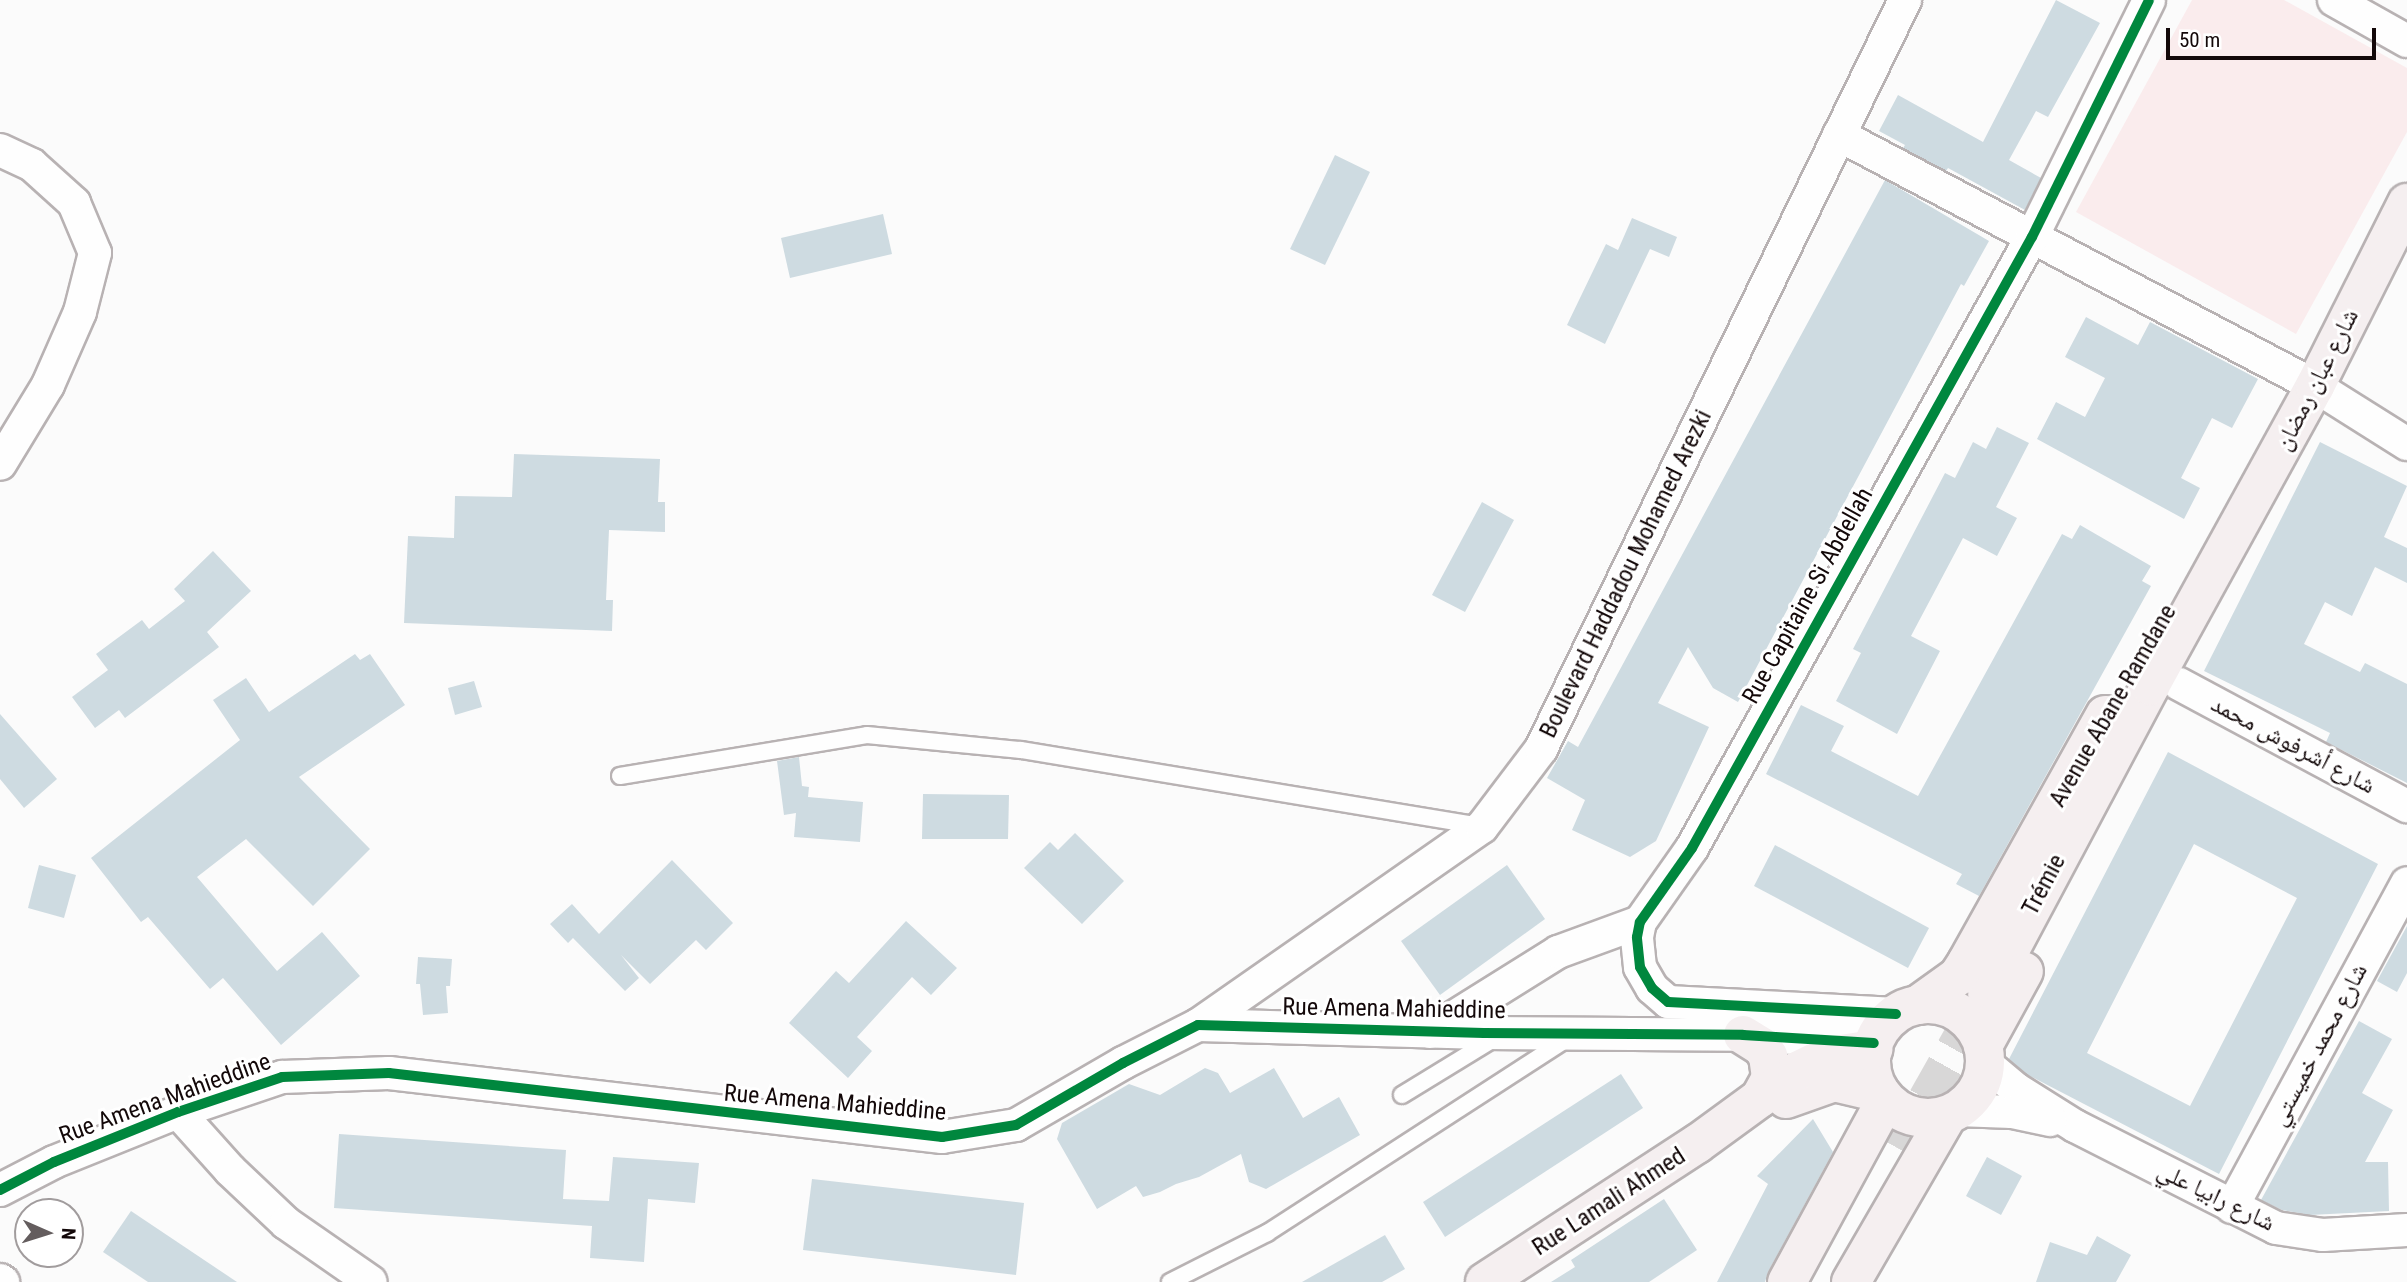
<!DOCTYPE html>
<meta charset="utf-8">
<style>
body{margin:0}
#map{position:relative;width:2407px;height:1282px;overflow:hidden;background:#fbfbfb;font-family:"Roboto Condensed","Noto Naskh Arabic",sans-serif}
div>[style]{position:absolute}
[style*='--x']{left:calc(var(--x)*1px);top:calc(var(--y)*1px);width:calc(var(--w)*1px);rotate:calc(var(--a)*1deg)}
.green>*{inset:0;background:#faeced}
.building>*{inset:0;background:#cedbe1}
.primary-tunnel>*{height:38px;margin-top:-19px;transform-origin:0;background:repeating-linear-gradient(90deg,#d8d7d7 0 38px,transparent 0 57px)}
.roads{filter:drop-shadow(2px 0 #b8b2b3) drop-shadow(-2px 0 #b8b2b3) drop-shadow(0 2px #b8b2b3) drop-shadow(0 -2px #b8b2b3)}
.service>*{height:16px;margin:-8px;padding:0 8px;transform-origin:8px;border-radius:8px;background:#fefefe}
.minor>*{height:32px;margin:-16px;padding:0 16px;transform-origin:16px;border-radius:16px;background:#fefefe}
.primary>*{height:38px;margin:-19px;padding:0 19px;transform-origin:19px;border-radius:19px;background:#f5eff0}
.primary>.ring{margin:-19px;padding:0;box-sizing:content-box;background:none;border:38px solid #f5eff0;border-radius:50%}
.cycleway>*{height:10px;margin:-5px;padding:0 5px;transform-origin:5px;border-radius:5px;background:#00873e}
span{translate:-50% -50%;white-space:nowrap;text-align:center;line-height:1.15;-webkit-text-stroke:6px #fff;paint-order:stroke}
.street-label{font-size:24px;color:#130809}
.north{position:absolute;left:14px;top:1198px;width:70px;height:70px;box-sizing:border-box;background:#fff;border:2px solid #a19c9d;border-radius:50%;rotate:93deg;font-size:19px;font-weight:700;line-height:28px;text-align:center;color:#130809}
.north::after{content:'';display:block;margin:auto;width:24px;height:32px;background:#645d5e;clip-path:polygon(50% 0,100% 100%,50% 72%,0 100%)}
.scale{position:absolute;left:2166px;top:28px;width:210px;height:32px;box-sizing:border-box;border:4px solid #130809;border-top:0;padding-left:9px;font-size:21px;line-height:24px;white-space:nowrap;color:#130809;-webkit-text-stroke:5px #fff;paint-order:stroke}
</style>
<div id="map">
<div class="green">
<i style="clip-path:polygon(2192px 0,2284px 0,2407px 68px,2407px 132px,2296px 334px,2076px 212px)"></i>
</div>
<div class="building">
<i style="clip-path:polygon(2056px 0,2100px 23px,2048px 117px,2036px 111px,2009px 160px,2041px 178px,2025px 210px,1948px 168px,1946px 171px,1903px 148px,1905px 145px,1879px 131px,1898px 95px,1983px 142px)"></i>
<i style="clip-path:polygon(1335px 155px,1370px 172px,1325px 265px,1290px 249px)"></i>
<i style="clip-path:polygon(1885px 180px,1989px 241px,1964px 286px,1961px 284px,1738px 702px,1713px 688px,1688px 647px,1658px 703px,1709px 727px,1656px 841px,1630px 857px,1572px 830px,1585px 800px,1547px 778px,1568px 741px,1578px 747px)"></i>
<i style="clip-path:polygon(883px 214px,892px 254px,790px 278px,781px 238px)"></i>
<i style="clip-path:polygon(1632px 218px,1677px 237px,1669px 257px,1650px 249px,1605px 344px,1567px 325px,1606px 244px,1618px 250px)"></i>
<i style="clip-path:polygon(2086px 317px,2138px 345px,2150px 322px,2258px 379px,2232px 428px,2212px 418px,2181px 478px,2200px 488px,2184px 519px,2037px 439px,2056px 402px,2085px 417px,2105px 378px,2065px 357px)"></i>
<i style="clip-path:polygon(1997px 427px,2029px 443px,1996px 507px,2017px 518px,1997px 556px,1963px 538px,1911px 636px,1940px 651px,1897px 734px,1836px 701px,1861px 653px,1853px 649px,1945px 473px,1955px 478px,1973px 442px,1986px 449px)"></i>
<i style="clip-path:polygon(2320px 442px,2407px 486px,2384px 537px,2407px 548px,2407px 583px,2375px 567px,2352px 616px,2325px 602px,2304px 644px,2360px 672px,2365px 663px,2407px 684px,2407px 783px,2326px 742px,2330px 733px,2204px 671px)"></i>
<i style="clip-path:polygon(514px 454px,660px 459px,658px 502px,665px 502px,665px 532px,609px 530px,606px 600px,613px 600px,612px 631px,404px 623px,408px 536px,454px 538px,455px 496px,512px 497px)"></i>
<i style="clip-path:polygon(1482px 502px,1514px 520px,1465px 612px,1432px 595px)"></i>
<i style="clip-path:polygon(2080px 525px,2151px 566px,2142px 581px,2151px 586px,1979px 896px,1956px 884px,1962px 874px,1766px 774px,1801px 705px,1844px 726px,1831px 751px,1918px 796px,2062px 534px,2072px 539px)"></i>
<i style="clip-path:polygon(213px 551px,251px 591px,207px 632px,219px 647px,125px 718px,119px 710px,95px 728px,72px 697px,108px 670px,96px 654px,142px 620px,149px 629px,185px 601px,174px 589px)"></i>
<i style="clip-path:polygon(355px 654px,360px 660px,370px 654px,405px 705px,299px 777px,370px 849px,313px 906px,246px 839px,197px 877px,277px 971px,322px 932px,360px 976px,281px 1045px,223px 978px,210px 989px,148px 917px,141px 922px,91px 858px,240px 740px,213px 700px,246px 678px,269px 712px)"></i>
<i style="clip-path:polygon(474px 681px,482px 707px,455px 715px,448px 688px)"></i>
<i style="clip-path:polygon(0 714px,57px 779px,24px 808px,0 779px)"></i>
<i style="clip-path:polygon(evenodd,2168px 752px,2378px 864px,2219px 1174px,2026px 1074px,2009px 1059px,2168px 752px,2194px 844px,2297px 898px,2190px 1106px,2087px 1053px,2194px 844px)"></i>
<i style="clip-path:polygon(799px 757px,802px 786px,809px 787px,808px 797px,863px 802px,860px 842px,794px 837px,796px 813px,784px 815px,777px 761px)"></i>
<i style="clip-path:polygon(923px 794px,1009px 795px,1008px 839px,922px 839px)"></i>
<i style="clip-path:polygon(1075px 833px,1124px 881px,1082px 924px,1024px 868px,1050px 842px,1058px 850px)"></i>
<i style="clip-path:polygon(1775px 845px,1929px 928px,1908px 968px,1754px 886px)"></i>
<i style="clip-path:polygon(672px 860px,733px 923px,706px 950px,696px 940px,650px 984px,621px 955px,639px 978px,625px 991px,573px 938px,568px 943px,550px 924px,572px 904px,599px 934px)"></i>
<i style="clip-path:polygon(39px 865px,76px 875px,64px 918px,28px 908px)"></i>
<i style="clip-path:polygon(1507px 865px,1545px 919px,1440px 995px,1401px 941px)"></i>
<i style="clip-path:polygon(906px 921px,957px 968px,931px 995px,912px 977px,857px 1037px,872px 1051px,848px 1078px,789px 1023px,836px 971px,849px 983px)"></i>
<i style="clip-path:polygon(2407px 926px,2407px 973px,2397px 992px,2377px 981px)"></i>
<i style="clip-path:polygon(418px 957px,452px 959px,450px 986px,446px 986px,448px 1013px,423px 1015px,420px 984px,416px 984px)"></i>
<i style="clip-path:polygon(2359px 1021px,2392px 1039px,2362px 1093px,2393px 1110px,2365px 1162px,2388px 1162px,2389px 1211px,2310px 1215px,2282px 1210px,2261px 1200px)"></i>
<i style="clip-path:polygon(1205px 1068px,1218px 1073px,1230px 1093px,1274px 1068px,1303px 1118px,1339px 1097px,1360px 1135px,1266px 1189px,1249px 1182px,1241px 1154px,1199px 1177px,1176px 1184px,1160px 1192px,1143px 1197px,1136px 1186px,1097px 1209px,1057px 1139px,1062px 1123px,1129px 1084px,1160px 1095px)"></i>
<i style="clip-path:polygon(1621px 1074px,1643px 1108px,1445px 1237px,1423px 1202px)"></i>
<i style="clip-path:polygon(1813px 1119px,1833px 1152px,1768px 1272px,1765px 1282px,1717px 1282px,1768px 1184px,1757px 1176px)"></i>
<i style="clip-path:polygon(339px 1134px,566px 1150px,563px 1199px,609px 1201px,613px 1157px,699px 1163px,695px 1203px,648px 1199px,644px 1262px,590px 1258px,592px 1226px,334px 1208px)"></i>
<i style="clip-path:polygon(1987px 1157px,2022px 1176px,2001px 1215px,1966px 1196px)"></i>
<i style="clip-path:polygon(812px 1179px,1024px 1203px,1016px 1275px,803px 1250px)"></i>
<i style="clip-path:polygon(1664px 1199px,1697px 1250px,1649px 1282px,1551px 1282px,1575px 1267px,1571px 1260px)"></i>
<i style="clip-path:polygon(131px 1211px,237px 1282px,148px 1282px,103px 1252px)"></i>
<i style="clip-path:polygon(1385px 1235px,1405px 1269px,1382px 1282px,1302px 1282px)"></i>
<i style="clip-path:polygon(2097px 1236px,2131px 1255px,2116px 1282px,2036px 1282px,2050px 1242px,2087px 1255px)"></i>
</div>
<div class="primary-tunnel">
<i style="--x:1899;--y:1149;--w:179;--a:-60.6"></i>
</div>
<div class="roads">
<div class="service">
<i style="--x:620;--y:776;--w:250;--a:-9.4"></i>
<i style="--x:867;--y:735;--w:155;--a:5.6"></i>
<i style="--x:1021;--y:750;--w:465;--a:9.4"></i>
<i style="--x:1402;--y:1095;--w:109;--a:-31.5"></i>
<i style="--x:1170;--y:1282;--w:109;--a:-26.8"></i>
<i style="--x:1267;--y:1233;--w:359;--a:-32.9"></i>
</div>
<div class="minor">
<i style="--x:2334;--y:0;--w:84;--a:29.3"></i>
<i style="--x:1839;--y:135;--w:538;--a:27.8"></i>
<i style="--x:2315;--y:386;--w:109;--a:32.2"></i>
<i style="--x:0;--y:150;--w:35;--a:25"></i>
<i style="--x:32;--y:165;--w:57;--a:42.1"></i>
<i style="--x:74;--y:203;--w:54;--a:67.2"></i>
<i style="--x:95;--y:253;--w:61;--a:104.3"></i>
<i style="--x:80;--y:312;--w:80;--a:113.7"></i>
<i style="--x:48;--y:385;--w:92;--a:121.3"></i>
<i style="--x:2179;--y:684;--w:259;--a:28.2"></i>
<i style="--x:1896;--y:1014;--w:228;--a:-177"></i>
<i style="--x:1668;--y:1002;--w:21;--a:-139"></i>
<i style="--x:1652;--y:988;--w:24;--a:-120"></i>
<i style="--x:1640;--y:967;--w:30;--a:-96"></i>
<i style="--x:1637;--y:937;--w:15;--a:-79"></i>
<i style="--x:1640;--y:922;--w:90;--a:-54.9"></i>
<i style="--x:1692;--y:848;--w:699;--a:-60.91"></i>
<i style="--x:2032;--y:237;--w:264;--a:-63.7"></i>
<i style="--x:1198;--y:1025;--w:346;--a:-34.9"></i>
<i style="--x:1482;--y:827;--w:98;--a:-52.9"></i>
<i style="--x:1541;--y:749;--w:833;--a:-64.08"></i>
<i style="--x:1430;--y:1032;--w:151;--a:-32"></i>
<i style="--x:1558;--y:952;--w:87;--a:-20.1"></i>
<i style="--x:1985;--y:1063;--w:40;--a:40"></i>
<i style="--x:2016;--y:1089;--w:70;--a:32.1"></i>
<i style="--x:2075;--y:1126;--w:225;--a:26.9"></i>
<i style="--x:2276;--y:1228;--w:48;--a:8.5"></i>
<i style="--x:2323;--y:1235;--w:84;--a:-3.4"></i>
<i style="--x:1957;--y:1110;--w:55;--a:2.1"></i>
<i style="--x:2012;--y:1112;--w:39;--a:12"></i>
<i style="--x:178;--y:1112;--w:78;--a:48.1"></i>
<i style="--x:230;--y:1170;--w:77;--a:43.4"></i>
<i style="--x:286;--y:1223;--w:103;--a:34.8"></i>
<i style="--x:0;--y:1190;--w:61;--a:-27.4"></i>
<i style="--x:54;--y:1162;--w:134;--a:-22"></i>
<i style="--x:178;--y:1112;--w:110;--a:-18.6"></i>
<i style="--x:282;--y:1077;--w:107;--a:-2.1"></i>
<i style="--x:389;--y:1073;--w:557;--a:6.6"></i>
<i style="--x:942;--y:1137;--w:75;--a:-9.2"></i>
<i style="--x:1016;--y:1125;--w:124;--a:-30.1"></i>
<i style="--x:1123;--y:1063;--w:84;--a:-26.9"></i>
<i style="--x:1198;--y:1025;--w:286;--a:1.6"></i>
<i style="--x:1484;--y:1033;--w:259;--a:0.4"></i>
<i style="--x:1743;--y:1035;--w:117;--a:3.4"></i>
<i style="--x:2232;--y:1207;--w:368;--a:-61.6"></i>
<i style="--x:0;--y:1280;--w:4;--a:34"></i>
</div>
<div class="primary">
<i style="--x:1987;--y:993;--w:348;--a:-62"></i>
<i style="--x:2150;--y:686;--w:342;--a:-61.2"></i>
<i style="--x:2315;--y:386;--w:205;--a:-63.3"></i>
<i class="ring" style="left:1871px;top:1004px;width:76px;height:76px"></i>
<i style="--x:1918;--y:1005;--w:49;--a:-35.9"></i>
<i style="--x:1958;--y:976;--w:17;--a:-57"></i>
<i style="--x:1967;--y:962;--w:283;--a:-60.8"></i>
<i style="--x:1743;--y:1035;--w:22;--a:32"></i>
<i style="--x:1762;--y:1047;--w:11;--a:56"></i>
<i style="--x:1768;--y:1056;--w:22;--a:82"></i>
<i style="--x:1771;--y:1078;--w:23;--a:119"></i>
<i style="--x:1983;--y:1046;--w:85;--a:-61.3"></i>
<i style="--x:1786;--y:1099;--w:51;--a:-19.5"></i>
<i style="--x:1834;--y:1082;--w:48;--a:13.2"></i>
<i style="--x:1485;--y:1282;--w:253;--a:-33.1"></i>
<i style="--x:1697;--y:1144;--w:124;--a:-36.1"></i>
<i style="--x:1797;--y:1071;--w:34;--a:-26"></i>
<i style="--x:1828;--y:1056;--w:46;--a:-8.8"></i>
<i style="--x:1787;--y:1282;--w:207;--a:-61.5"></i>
<i style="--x:1851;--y:1282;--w:193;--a:-59.9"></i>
</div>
</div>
<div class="cycleway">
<i style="--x:1896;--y:1014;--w:228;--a:-177"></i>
<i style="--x:1668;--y:1002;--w:21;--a:-139"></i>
<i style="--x:1652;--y:988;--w:24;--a:-120"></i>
<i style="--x:1640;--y:967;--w:30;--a:-96"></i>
<i style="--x:1637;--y:937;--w:15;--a:-79"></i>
<i style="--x:1640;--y:922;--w:90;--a:-54.9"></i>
<i style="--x:1692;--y:848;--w:699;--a:-60.91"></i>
<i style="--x:2032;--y:237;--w:264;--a:-63.7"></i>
<i style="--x:0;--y:1190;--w:61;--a:-27.4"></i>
<i style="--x:54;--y:1162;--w:134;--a:-22"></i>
<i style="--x:178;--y:1112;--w:110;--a:-18.6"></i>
<i style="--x:282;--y:1077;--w:107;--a:-2.1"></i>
<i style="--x:389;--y:1073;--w:557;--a:6.6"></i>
<i style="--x:942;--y:1137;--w:75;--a:-9.2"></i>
<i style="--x:1016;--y:1125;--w:124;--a:-30.1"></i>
<i style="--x:1123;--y:1063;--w:84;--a:-26.9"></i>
<i style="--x:1198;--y:1025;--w:286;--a:1.6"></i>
<i style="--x:1484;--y:1033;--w:259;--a:0.4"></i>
<i style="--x:1743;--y:1035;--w:131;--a:3.5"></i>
</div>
<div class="street-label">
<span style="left:2317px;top:380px;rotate:-63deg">شارع عبان رمضان</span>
<span style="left:1626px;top:574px;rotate:-64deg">Boulevard Haddadou Mohamed Arezki</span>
<span style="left:1808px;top:596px;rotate:-61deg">Rue Capitaine Si Abdellah</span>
<span style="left:2113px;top:706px;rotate:-60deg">Avenue Abane Ramdane</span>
<span style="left:2293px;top:745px;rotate:28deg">شارع أشرفوش محمد</span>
<span style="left:2044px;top:885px;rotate:-62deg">Trémie</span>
<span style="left:1394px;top:1009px;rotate:1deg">Rue Amena Mahieddine</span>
<span style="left:2319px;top:1045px;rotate:-62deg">شارع محمد خميستي</span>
<span style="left:165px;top:1099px;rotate:-20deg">Rue Amena Mahieddine</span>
<span style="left:835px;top:1103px;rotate:5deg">Rue Amena Mahieddine</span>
<span style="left:2216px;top:1197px;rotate:26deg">شارع رابيا علي</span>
<span style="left:1609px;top:1202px;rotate:-33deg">Rue Lamali Ahmed</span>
</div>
<div class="north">N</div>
<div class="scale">50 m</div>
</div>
